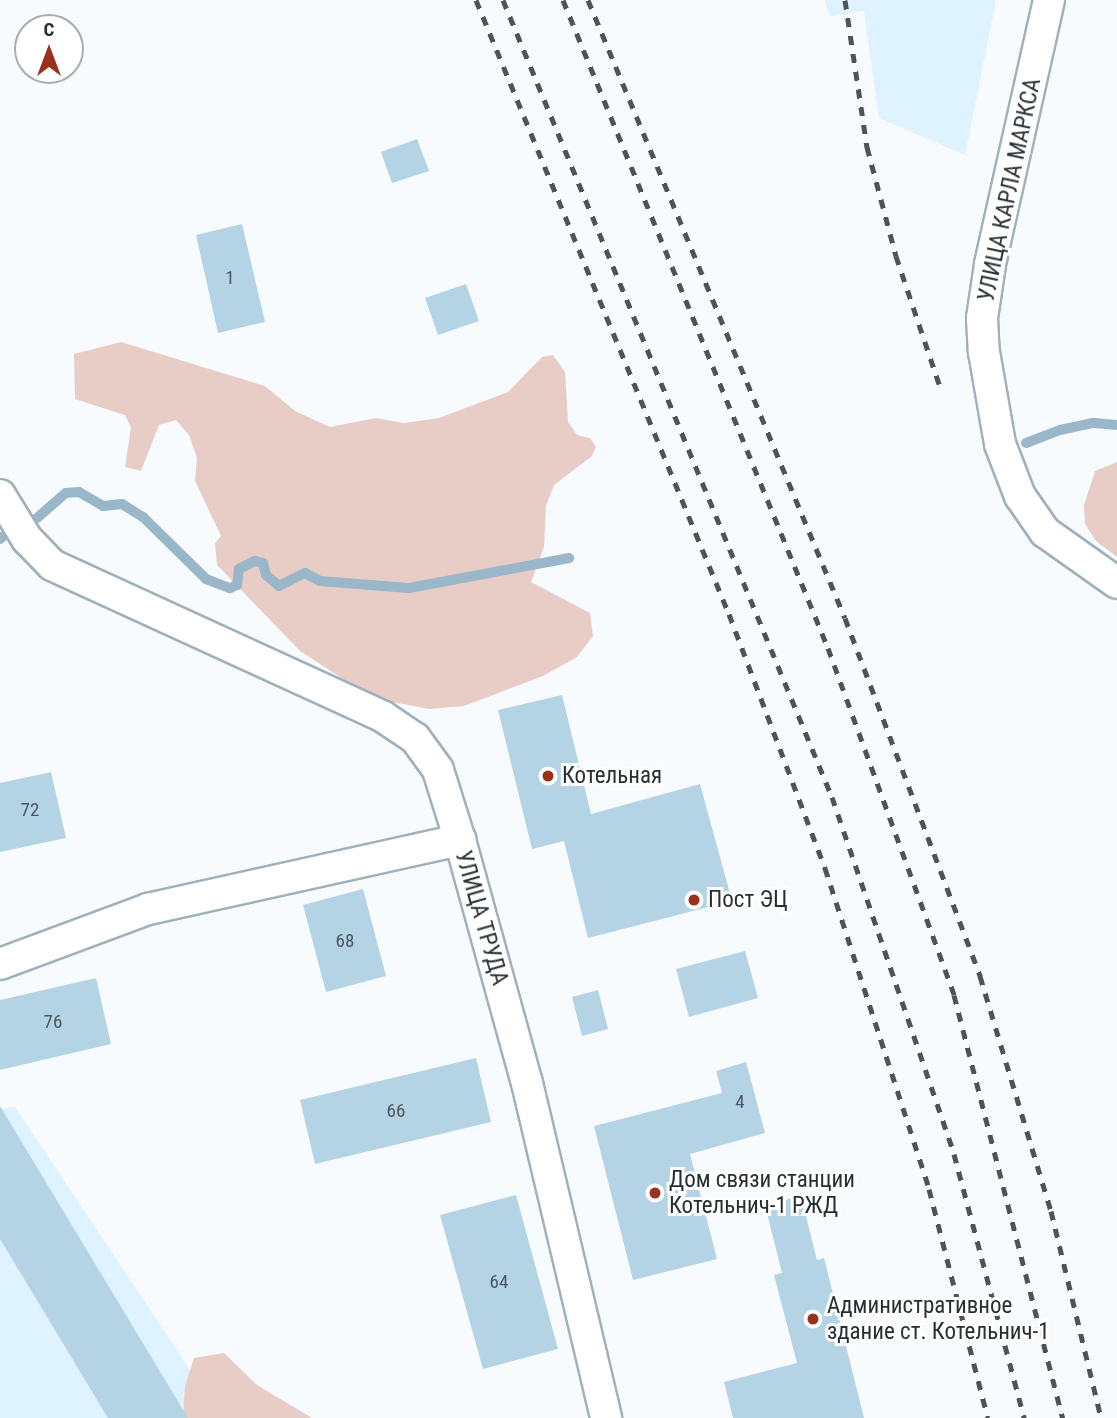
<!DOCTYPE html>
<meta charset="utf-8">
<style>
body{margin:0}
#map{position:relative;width:1117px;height:1418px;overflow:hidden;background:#f7fbfd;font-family:"Roboto Condensed",sans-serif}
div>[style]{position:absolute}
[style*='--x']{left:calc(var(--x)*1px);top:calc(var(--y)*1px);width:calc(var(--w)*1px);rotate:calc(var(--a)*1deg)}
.built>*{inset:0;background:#def2ff}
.green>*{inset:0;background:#e8ccc6}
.stream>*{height:10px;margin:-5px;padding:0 5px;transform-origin:5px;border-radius:5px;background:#99b7c9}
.building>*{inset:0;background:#b4d3e5}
.roads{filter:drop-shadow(2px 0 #a0b1bc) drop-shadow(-2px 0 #a0b1bc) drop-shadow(0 2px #a0b1bc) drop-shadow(0 -2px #a0b1bc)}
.street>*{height:30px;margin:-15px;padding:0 15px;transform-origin:15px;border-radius:15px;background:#fff}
.rail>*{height:5px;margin-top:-2.5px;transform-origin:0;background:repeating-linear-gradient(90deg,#4d5357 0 9px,transparent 0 18px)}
.dots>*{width:19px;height:19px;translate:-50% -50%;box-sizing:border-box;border:4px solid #fff;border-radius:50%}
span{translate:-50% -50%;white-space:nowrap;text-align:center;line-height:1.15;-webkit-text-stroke:6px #fff;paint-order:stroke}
.number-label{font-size:19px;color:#4b5860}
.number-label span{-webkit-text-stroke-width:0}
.street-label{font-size:23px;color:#282f33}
.poi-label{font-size:23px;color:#282f33}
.left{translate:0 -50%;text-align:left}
.north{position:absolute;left:14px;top:14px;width:70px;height:70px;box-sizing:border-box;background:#fff;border:2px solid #a9acad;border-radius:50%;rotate:0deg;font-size:19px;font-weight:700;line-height:28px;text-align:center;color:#282f33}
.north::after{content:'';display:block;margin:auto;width:24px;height:32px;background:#9b311d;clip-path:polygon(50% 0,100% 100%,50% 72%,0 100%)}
</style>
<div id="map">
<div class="built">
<i style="clip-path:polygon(825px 0,996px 0,965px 155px,879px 118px,864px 11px,830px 16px)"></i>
<i style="clip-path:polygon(15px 1107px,222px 1418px,0 1418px,0 1109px)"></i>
</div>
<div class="green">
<i style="clip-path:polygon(121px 342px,265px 386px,295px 411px,330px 427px,376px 418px,404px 423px,439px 418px,508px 392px,542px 357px,553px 355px,565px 372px,568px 422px,577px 435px,590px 438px,596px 447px,592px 456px,554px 485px,546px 506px,544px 547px,531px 582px,590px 613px,593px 636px,577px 657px,543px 676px,464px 706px,429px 709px,372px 698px,300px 651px,217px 565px,215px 543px,221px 536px,195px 481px,197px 458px,189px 435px,176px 420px,159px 425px,141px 471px,125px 467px,131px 428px,125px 415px,75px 399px,74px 354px)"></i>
<i style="clip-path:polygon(1117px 462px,1117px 557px,1096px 541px,1085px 524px,1084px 505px,1095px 471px)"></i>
<i style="clip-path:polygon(224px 1353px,257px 1385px,312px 1418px,183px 1418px,185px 1386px,194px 1358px)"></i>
</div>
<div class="stream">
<i style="--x:1026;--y:443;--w:36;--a:-21"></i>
<i style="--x:1060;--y:430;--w:35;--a:-12"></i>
<i style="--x:1094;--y:423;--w:23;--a:5"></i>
<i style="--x:37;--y:518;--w:38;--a:-41"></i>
<i style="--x:66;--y:493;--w:13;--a:-4"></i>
<i style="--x:79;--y:492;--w:28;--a:30"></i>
<i style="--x:103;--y:506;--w:19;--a:-6"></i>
<i style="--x:122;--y:504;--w:25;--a:32"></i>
<i style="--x:143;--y:517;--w:88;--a:44.5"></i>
<i style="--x:206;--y:579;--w:26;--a:21"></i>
<i style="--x:230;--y:588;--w:8;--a:-23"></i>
<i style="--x:237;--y:585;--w:16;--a:-83"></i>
<i style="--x:239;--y:569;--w:18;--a:-27"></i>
<i style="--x:255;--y:561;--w:8;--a:14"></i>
<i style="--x:263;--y:563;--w:12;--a:76"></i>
<i style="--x:266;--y:575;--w:17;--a:40"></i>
<i style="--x:279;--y:586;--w:29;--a:-27"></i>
<i style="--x:305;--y:573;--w:17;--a:28"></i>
<i style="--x:320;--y:581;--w:89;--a:4.5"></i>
<i style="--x:409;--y:588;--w:163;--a:-10.6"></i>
<i style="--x:0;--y:539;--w:6;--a:-39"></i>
</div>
<div class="building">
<i style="clip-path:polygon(417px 139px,429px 171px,392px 183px,381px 152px)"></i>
<i style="clip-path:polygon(242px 224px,265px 322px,218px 333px,196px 235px)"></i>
<i style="clip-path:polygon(466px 284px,479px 321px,438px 335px,425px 298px)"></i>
<i style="clip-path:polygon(562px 695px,591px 814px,700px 784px,732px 901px,588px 938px,564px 841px,532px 849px,498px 710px)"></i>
<i style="clip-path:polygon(51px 772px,66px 838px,0 852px,0 783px)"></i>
<i style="clip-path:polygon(363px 889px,386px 976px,326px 992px,303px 905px)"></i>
<i style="clip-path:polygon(745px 951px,758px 998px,689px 1017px,676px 969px)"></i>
<i style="clip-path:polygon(96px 978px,111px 1044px,0 1070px,0 1000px)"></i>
<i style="clip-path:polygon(598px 990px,608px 1029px,582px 1036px,572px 997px)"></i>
<i style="clip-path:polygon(476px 1058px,491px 1122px,315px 1164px,300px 1100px)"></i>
<i style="clip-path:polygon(746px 1062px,765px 1133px,690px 1154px,717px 1259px,633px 1280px,594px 1126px,722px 1093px,716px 1071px)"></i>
<i style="clip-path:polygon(0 1106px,188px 1418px,108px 1418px,0 1239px)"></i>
<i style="clip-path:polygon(516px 1195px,558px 1349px,483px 1369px,440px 1215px)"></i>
<i style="clip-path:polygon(801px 1196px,817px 1260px,824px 1258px,864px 1418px,733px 1418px,724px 1382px,797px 1363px,774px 1275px,782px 1273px,765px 1205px)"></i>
</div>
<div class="roads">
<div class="street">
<i style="--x:1049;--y:0;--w:271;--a:102.6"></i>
<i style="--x:990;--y:265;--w:54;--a:98.6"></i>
<i style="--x:982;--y:318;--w:34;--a:87"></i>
<i style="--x:984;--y:352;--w:93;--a:80.1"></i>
<i style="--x:1000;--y:444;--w:56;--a:69"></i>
<i style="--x:1020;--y:496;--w:44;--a:55.2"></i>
<i style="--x:1045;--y:532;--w:88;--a:35.3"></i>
<i style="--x:0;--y:495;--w:52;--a:58.5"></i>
<i style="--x:27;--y:539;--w:36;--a:46"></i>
<i style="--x:52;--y:565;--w:363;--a:24.6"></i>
<i style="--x:382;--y:716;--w:40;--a:34"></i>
<i style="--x:415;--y:738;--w:39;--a:54"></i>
<i style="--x:438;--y:770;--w:73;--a:72.6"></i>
<i style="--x:0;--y:964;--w:158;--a:-20.4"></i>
<i style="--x:148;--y:909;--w:320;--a:-12.5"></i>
<i style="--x:460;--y:840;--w:252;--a:74.6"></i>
<i style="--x:527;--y:1083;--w:344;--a:76.7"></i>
</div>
</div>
<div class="rail">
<i style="--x:476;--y:0;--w:664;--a:67.61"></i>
<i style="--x:729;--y:614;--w:272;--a:69.3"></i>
<i style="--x:825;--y:868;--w:337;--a:72"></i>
<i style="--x:929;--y:1189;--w:236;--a:75.6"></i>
<i style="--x:503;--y:0;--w:862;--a:67.57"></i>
<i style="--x:832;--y:797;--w:377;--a:71.1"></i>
<i style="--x:954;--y:1154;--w:273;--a:75.1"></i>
<i style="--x:563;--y:0;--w:700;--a:67.76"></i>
<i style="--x:828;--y:648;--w:369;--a:70"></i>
<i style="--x:954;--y:995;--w:437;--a:75.6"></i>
<i style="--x:588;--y:0;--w:669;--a:67.42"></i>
<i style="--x:845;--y:618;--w:383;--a:69.3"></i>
<i style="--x:980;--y:976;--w:245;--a:73.2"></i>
<i style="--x:1051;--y:1211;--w:213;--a:76.4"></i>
<i style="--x:845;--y:0;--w:149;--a:81.5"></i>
<i style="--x:867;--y:147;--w:113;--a:75.1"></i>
<i style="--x:896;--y:256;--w:141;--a:71.4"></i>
</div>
<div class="dots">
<i style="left:548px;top:776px;background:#9b311d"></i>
<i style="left:694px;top:900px;background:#9b311d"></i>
<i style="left:655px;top:1193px;background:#9b311d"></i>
<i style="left:813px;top:1319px;background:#9b311d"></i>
</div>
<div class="number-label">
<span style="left:230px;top:278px">1</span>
<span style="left:30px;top:810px">72</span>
<span style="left:345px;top:941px">68</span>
<span style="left:53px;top:1022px">76</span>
<span style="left:740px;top:1102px">4</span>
<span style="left:396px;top:1111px">66</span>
<span style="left:499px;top:1282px">64</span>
</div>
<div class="street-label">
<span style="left:1010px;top:190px;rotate:-78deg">УЛИЦА КАРЛА МАРКСА</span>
<span style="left:481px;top:918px;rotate:74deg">УЛИЦА ТРУДА</span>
</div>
<div class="poi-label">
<span class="left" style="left:562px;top:776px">Котельная</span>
<span class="left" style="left:708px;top:900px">Пост ЭЦ</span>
<span class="left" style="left:669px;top:1193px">Дом связи станции<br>Котельнич-1 РЖД</span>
<span class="left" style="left:827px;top:1319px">Административное<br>здание ст. Котельнич-1</span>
</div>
<div class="north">С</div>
</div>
